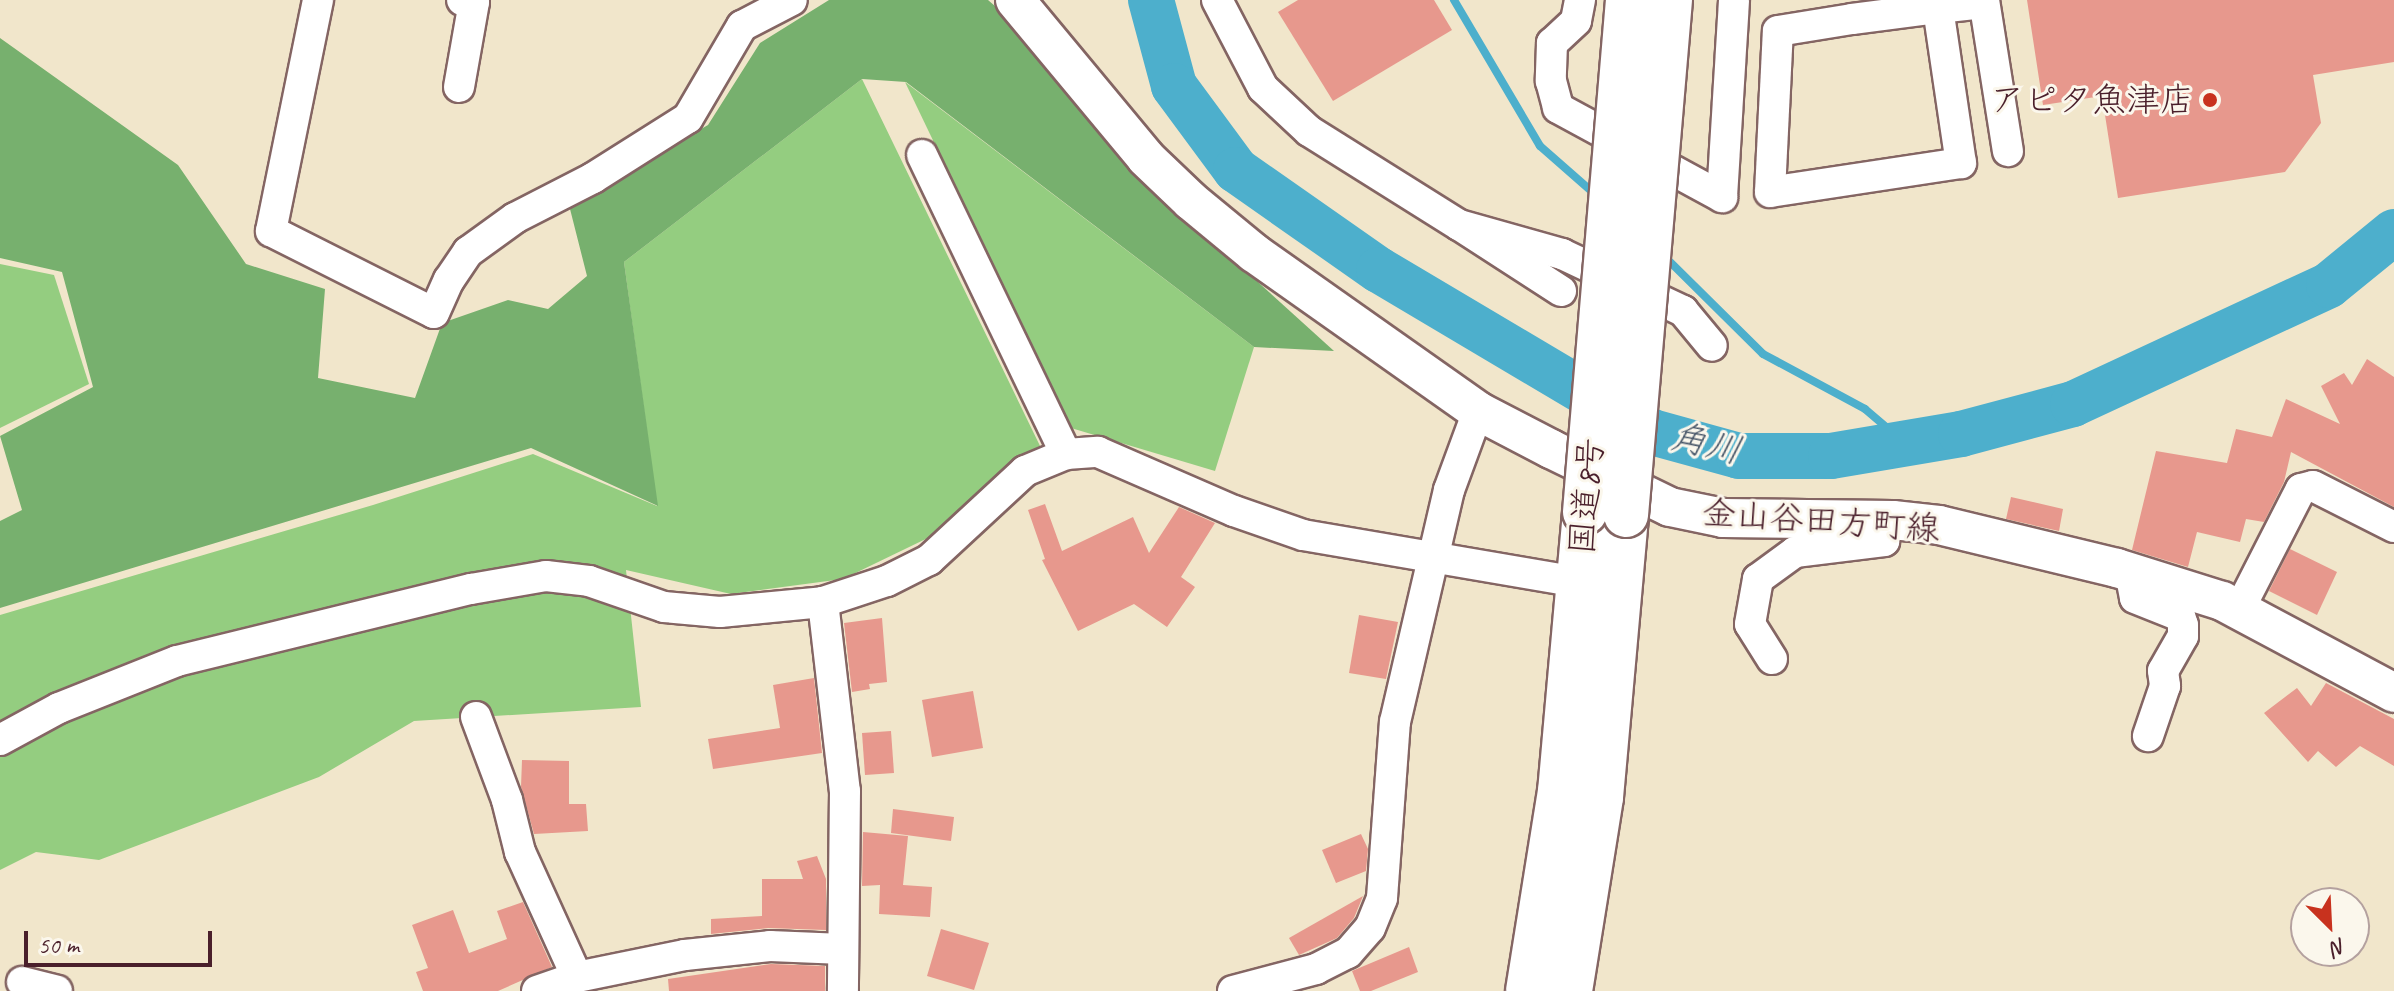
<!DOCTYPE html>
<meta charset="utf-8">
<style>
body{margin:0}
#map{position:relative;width:2394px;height:991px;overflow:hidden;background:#f1e6cb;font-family:Caveat,"Klee One",sans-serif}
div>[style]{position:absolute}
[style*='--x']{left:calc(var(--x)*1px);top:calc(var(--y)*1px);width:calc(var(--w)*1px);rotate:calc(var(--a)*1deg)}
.green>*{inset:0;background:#94cd80}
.forest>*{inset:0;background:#77b06e}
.stream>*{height:8px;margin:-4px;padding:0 4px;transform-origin:4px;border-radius:4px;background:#4dafcc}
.river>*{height:46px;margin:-23px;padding:0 23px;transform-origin:23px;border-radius:23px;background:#4dafcc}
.building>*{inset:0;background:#e7988d}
.roads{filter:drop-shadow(2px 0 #846563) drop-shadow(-2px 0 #846563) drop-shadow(0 2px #846563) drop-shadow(0 -2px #846563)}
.minor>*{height:30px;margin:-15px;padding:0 15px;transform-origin:15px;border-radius:15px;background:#fff}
.major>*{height:38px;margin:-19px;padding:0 19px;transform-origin:19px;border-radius:19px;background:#fff}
.highway>*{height:44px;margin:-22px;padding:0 22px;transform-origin:22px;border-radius:22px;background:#fff}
.bridges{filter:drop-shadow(2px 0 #846563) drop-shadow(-2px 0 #846563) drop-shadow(0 2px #846563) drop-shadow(0 -2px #846563)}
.highway-bridge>*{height:44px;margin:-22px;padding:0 22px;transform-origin:22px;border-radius:22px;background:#fff}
.dots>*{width:22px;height:22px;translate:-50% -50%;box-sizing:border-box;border:4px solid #fbf7ec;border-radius:50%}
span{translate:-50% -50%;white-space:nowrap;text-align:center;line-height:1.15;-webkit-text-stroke:6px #fbf7ec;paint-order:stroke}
.poi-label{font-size:34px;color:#4a1f2b}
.right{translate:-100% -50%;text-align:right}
.street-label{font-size:34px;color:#4a1f2b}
.water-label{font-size:36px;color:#4b596b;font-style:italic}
.north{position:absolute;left:2290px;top:887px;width:80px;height:80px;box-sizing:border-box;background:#fbf7ec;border:2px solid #b4a19f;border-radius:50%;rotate:156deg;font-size:22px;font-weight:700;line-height:32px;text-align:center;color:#4a1f2b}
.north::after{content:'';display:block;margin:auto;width:28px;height:36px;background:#c8321e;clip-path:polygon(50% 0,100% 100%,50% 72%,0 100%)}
.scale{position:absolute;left:24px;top:931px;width:188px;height:36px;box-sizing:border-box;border:4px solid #4a1f2b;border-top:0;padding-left:10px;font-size:24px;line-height:28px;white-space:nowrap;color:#4a1f2b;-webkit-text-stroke:6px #fbf7ec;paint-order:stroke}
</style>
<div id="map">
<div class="green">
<i style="clip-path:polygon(862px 79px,1041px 448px,934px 535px,843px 579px,731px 594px,626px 570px,641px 707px,414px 721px,319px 777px,99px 860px,36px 852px,0 870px,0 615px,373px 505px,533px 454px,657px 506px,624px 262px)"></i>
<i style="clip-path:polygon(905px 82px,1254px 347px,1215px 471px,1071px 428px)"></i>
<i style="clip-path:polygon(0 264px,54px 275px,89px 384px,0 428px)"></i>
</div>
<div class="forest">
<i style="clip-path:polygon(829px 0,988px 0,1032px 38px,1142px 177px,1334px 351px,1254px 347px,906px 82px,862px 79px,624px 262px,658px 506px,531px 448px,0 608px,0 521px,22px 510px,0 436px,93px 387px,62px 272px,0 258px,0 38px,178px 165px,246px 264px,325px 289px,318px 378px,415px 398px,442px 323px,508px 300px,548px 309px,587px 276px,569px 205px,708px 125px,760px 43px)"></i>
</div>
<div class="stream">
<i style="--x:1454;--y:0;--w:169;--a:59.5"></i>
<i style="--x:1540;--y:146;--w:77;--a:41.3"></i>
<i style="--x:1662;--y:254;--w:142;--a:44.7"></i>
<i style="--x:1763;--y:354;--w:116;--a:28.3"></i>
<i style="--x:1865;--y:409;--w:54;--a:40.5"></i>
</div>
<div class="river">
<i style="--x:1151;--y:0;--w:89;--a:75"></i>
<i style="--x:1174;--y:86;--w:104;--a:53.6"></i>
<i style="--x:1236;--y:170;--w:174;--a:35"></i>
<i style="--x:1379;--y:270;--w:317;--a:30.7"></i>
<i style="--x:1652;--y:432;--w:90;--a:15.4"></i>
<i style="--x:1739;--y:456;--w:92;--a:0"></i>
<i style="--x:1831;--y:456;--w:132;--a:-9.6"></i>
<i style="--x:1961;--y:434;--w:116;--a:-15"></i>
<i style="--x:2073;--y:404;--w:282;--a:-24.9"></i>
<i style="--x:2329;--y:285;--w:84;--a:-39.2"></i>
</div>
<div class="building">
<i style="clip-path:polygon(1298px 0,1434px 0,1452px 30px,1333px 101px,1278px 12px)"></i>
<i style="clip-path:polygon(2027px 0,2394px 0,2394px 62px,2313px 75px,2321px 123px,2285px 172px,2118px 198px,2102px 96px,2043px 105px)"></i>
<i style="clip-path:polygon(2367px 359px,2394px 377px,2394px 507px,2291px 452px,2284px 482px,2264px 522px,2246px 519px,2240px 542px,2197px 532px,2188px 567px,2132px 550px,2156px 451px,2227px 463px,2236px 429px,2272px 437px,2286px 399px,2340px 424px,2321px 386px,2344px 373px,2352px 385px)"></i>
<i style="clip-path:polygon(2011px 497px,2063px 509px,2059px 531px,2006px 519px)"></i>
<i style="clip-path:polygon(1045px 504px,1062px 551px,1133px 517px,1149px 553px,1179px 507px,1215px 523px,1181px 577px,1195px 587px,1167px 627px,1134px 604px,1078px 631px,1042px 560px,1045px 559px,1028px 510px)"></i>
<i style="clip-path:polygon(2290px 549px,2337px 572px,2317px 615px,2269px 591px)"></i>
<i style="clip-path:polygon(1359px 615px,1398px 622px,1386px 679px,1349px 673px)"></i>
<i style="clip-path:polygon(882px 618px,887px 682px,869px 684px,870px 689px,852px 692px,844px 623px)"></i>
<i style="clip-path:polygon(814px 678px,822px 753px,713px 769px,708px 739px,780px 728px,773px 685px)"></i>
<i style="clip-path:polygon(2326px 683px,2394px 719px,2394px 766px,2360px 746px,2336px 767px,2318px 751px,2308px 762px,2264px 713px,2297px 688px,2311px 706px)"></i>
<i style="clip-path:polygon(973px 691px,983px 748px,932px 757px,922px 700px)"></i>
<i style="clip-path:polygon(891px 731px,894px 773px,865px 775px,862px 733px)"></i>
<i style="clip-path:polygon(522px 760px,569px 761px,569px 804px,586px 804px,588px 831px,534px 834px,521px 787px)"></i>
<i style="clip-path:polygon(893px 809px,954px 817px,951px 841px,891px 833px)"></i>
<i style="clip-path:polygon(863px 832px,908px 836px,903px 885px,932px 887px,930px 917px,879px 914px,880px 885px,862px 886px)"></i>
<i style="clip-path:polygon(1361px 834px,1368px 849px,1366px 871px,1336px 883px,1322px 850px)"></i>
<i style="clip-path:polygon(817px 856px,826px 879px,826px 930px,768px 928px,711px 934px,711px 919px,762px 916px,762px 879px,803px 879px,797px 861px)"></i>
<i style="clip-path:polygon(1363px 896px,1354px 918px,1337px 938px,1299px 955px,1289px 938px)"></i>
<i style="clip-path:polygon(523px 902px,552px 967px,498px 991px,423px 991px,416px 972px,428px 968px,412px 925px,453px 910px,469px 953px,507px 939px,497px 911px)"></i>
<i style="clip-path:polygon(941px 929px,989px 943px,974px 990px,927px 976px)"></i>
<i style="clip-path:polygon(1409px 947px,1418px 972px,1371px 991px,1360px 991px,1352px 971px)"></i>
<i style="clip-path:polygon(771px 964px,825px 966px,825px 991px,669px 991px,668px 979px)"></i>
</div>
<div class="roads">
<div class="minor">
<i style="--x:318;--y:0;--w:236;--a:101.5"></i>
<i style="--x:271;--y:231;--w:182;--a:26.7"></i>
<i style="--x:434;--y:313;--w:36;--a:-66"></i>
<i style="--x:449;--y:280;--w:34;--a:-56"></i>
<i style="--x:468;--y:252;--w:58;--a:-35.9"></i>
<i style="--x:515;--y:218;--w:88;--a:-27.1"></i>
<i style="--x:593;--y:178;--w:112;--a:-32.3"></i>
<i style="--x:688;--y:118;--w:107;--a:-59.6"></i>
<i style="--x:742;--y:26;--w:56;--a:-27.5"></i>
<i style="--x:1217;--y:0;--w:99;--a:62.4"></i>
<i style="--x:1263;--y:88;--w:63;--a:43.1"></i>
<i style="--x:1309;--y:131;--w:177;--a:32.1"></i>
<i style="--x:1580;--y:0;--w:21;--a:101"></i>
<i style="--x:1576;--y:21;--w:33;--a:137"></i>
<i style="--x:1552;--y:43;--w:38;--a:92"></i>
<i style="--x:1551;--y:81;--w:28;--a:75"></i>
<i style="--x:1558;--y:108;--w:187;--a:28.5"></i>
<i style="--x:1722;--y:197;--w:197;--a:-86.5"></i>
<i style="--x:1984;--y:0;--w:153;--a:81"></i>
<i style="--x:1938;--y:8;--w:157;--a:81.6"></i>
<i style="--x:1961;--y:163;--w:193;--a:171.4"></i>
<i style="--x:1770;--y:192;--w:161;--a:-87.2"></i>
<i style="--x:1778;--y:31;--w:75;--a:-9.2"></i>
<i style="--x:1852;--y:19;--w:87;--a:-7.3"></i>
<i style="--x:1938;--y:8;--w:46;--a:-6.2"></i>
<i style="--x:459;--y:87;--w:86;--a:-80"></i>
<i style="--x:474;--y:2;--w:12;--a:-171"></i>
<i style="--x:922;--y:155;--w:332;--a:64.3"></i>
<i style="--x:1561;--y:291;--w:121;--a:-147.1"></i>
<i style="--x:1459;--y:225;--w:107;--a:15.7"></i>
<i style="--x:1562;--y:254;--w:134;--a:25.2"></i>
<i style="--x:1683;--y:311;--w:45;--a:50.4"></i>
<i style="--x:2130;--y:572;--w:26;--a:79"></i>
<i style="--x:2135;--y:598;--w:48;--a:21.8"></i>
<i style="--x:2180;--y:616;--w:9;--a:72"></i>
<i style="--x:2183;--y:625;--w:11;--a:90"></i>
<i style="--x:2183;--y:636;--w:40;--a:119.7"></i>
<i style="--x:2163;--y:671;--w:15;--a:82"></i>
<i style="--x:2165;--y:686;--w:53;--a:108.8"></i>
<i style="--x:823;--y:602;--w:190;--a:83.4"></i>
<i style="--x:845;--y:791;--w:200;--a:90.6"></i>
<i style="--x:2239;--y:610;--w:136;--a:-62.9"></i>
<i style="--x:2301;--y:489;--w:12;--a:-14"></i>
<i style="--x:2313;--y:486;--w:91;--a:26.8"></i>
<i style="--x:1772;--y:659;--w:41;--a:-122.2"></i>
<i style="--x:1750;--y:624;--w:46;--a:-79.9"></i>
<i style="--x:1758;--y:579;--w:46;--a:-36.1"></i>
<i style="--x:1795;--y:552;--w:90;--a:-7"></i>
<i style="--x:1884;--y:541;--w:21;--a:-85"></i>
<i style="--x:476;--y:717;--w:89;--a:69.5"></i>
<i style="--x:507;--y:800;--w:54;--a:76"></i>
<i style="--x:520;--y:852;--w:137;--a:65.5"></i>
<i style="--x:0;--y:740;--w:67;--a:-28.5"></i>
<i style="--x:59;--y:708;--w:127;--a:-21.7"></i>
<i style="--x:177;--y:661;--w:303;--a:-13.8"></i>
<i style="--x:471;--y:589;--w:76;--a:-9.8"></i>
<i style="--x:546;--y:576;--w:43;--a:6.6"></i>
<i style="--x:589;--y:581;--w:79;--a:19.1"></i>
<i style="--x:664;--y:607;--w:56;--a:5.1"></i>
<i style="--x:720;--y:612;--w:103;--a:-5.5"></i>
<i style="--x:823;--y:602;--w:67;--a:-18.2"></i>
<i style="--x:887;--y:581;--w:47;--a:-26.6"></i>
<i style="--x:929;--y:560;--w:131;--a:-42.8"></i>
<i style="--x:1025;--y:471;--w:44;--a:-22.5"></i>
<i style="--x:1066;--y:454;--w:32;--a:-4"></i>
<i style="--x:1098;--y:452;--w:148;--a:23.5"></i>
<i style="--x:1234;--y:511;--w:73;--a:19.2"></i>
<i style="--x:1303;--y:535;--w:280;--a:9.7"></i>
<i style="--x:22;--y:982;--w:36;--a:14"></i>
<i style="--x:537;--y:991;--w:42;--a:-19.3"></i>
<i style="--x:577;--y:977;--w:110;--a:-11.5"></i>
<i style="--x:685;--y:955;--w:85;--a:-6"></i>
<i style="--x:770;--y:946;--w:73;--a:2.4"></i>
<i style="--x:1233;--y:991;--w:86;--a:-14.8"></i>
<i style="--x:1316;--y:969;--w:36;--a:-27"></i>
<i style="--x:1348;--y:953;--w:33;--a:-49"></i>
<i style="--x:1370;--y:928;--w:32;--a:-68"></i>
<i style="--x:1382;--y:898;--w:176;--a:-85.8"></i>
<i style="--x:1395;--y:722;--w:238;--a:-76.9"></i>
<i style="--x:1449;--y:490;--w:84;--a:-69.8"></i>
</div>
<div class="major">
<i style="--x:1015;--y:0;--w:205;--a:50.3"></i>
<i style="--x:1146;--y:158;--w:62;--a:43.7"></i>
<i style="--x:1191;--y:201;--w:82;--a:39.5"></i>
<i style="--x:1254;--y:253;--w:274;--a:35.2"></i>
<i style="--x:1478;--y:411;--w:82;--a:27.5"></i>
<i style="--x:1551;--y:449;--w:132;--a:26"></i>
<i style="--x:1670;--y:507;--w:54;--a:11.7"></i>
<i style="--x:1723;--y:518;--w:170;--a:0.7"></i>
<i style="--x:1893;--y:520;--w:46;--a:6.2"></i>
<i style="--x:1939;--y:525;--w:183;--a:13.6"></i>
<i style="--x:2117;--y:568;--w:110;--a:17.4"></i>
<i style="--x:2222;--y:601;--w:195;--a:28.1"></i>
</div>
<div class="highway">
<i style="--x:1528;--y:991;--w:202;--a:-80.9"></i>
<i style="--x:1560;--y:792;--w:281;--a:-84.9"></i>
<i style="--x:1570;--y:991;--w:196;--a:-80.9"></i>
<i style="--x:1601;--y:797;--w:283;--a:-84.9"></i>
</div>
</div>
<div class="bridges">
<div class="highway-bridge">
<i style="--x:1585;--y:512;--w:514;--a:-85.2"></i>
<i style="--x:1626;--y:515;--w:517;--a:-85.12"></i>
</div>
</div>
<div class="dots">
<i style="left:2210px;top:100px;background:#c8321e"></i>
</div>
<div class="poi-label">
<span class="right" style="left:2194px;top:100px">アピタ魚津店</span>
</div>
<div class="street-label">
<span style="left:1586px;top:496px;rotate:-85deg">国道8号</span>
<span style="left:1821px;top:520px;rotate:4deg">金山谷田方町線</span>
</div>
<div class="water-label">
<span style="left:1706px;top:444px;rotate:13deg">角川</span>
</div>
<div class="north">N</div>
<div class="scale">50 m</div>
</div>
